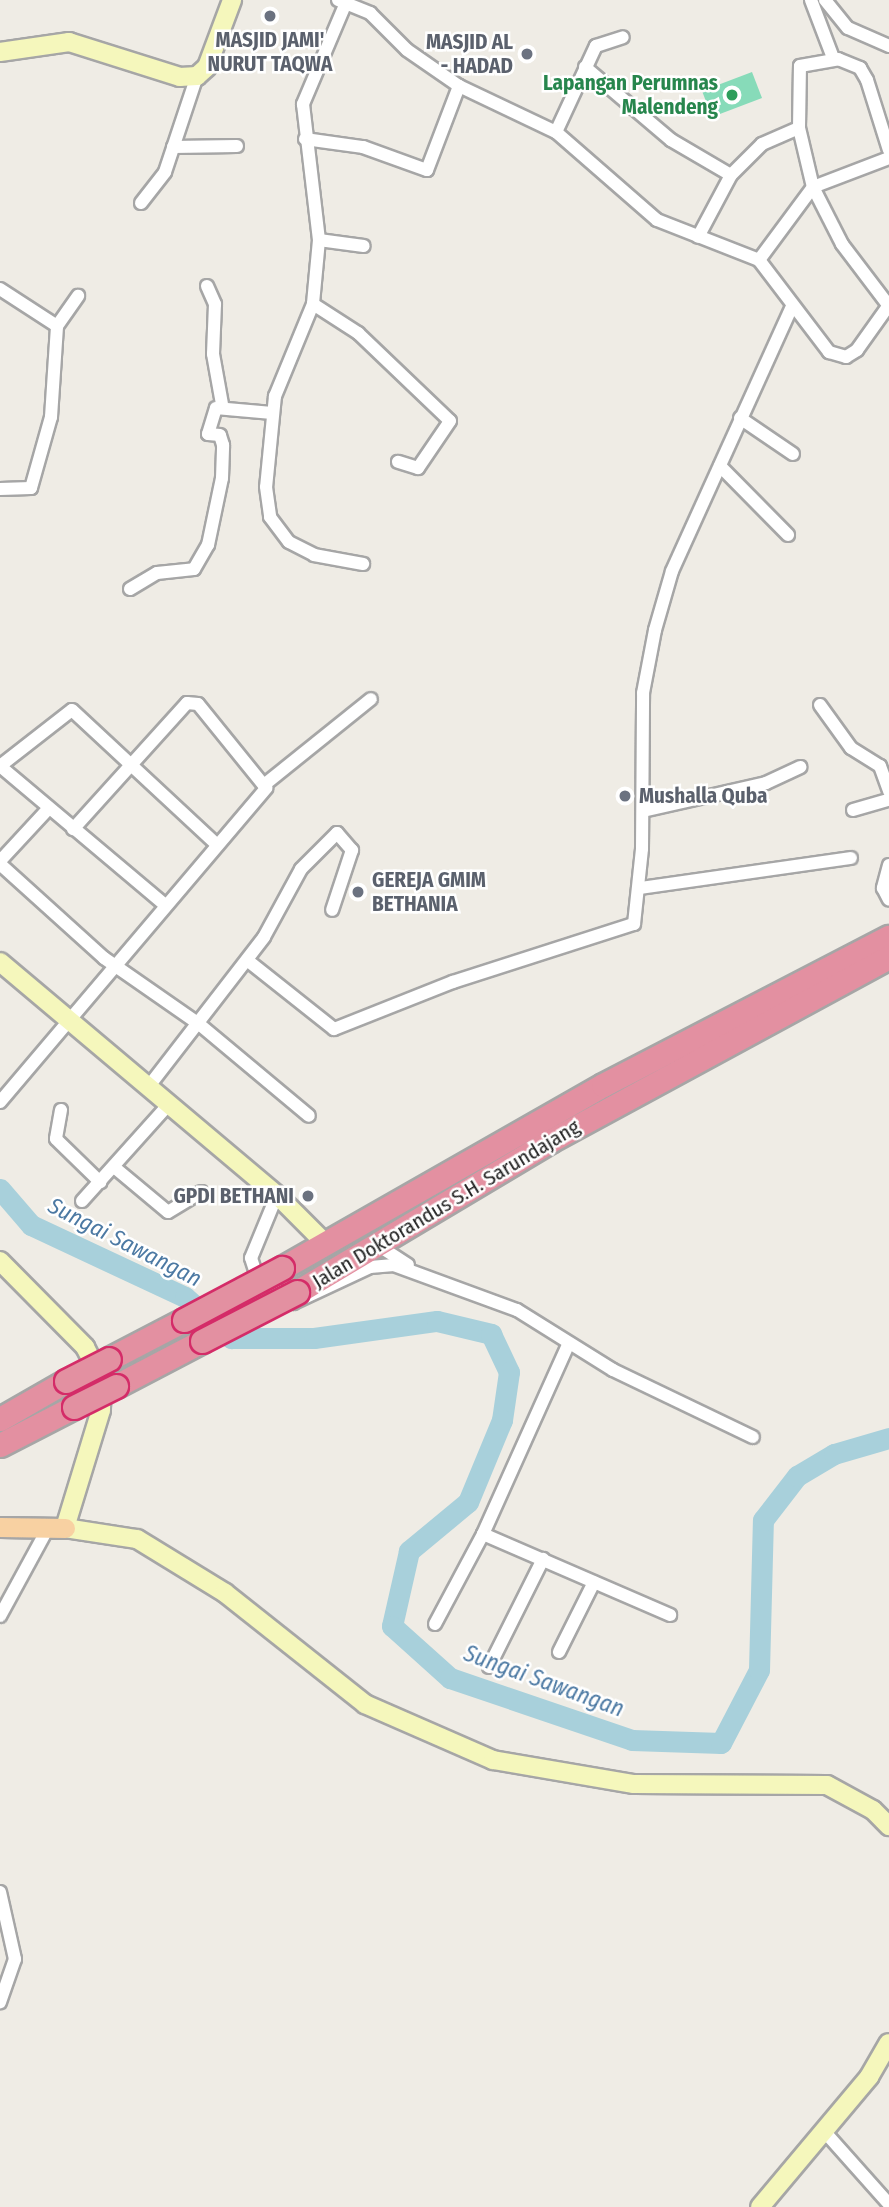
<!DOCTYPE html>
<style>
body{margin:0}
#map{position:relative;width:889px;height:2207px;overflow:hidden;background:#efece5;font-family:"Fira Sans Condensed",sans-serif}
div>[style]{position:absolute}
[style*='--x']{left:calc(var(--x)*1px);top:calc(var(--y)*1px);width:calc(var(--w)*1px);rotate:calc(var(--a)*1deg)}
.pitch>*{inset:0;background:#87dbb9}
.river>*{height:21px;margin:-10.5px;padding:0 10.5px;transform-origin:10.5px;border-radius:10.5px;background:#a8d0db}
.roads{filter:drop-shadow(2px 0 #a6a6a6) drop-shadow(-2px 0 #a6a6a6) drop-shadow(0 2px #a6a6a6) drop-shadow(0 -2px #a6a6a6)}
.street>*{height:12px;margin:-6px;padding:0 6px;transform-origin:6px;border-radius:6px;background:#fff}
.secondary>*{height:18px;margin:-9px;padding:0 9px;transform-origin:9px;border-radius:9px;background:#f5f7bc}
.primary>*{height:19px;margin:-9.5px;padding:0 9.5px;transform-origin:9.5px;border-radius:9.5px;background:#f8d1a2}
.highway>*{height:23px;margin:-11.5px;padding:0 11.5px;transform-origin:11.5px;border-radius:11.5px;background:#e390a1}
.bridges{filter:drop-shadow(2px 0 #d42c68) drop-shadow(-2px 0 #d42c68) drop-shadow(0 2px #d42c68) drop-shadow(0 -2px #d42c68)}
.highway-bridge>*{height:23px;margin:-11.5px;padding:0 11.5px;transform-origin:11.5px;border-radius:11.5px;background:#e390a1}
.dots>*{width:19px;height:19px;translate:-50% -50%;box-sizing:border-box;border:4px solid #fff;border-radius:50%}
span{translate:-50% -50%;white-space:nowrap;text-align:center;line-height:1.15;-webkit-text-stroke:5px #fff;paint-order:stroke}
.worship-label{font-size:21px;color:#5b616d;font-weight:700}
.right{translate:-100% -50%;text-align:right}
.left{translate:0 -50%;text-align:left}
.leisure-label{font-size:21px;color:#27864d;font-weight:700}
.street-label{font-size:21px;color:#1f1f1f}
.water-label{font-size:23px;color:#4c79a3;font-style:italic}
</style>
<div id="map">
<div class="pitch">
<i style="clip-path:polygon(752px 72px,762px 98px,712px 117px,702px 91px)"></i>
</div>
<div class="river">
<i style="--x:0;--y:1189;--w:48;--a:49.3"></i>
<i style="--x:31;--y:1225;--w:170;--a:25.1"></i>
<i style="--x:185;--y:1297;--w:62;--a:41.7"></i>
<i style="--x:231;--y:1338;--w:83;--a:0"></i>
<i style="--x:314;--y:1338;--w:124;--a:-7.9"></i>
<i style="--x:437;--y:1321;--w:56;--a:13.5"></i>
<i style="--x:491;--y:1334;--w:42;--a:64.7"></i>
<i style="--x:509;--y:1372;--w:49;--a:98.3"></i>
<i style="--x:502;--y:1420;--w:89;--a:112.5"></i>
<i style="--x:468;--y:1502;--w:77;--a:140.3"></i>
<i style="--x:409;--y:1551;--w:77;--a:102.8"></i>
<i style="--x:392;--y:1626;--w:78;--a:41.9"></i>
<i style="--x:450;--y:1678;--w:192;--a:18.8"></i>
<i style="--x:632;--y:1740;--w:89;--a:1.9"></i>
<i style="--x:721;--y:1743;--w:82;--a:-62.5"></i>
<i style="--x:759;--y:1670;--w:150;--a:-88.5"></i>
<i style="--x:763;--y:1520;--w:56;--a:-52.3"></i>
<i style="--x:797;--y:1476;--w:43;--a:-30.7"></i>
<i style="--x:834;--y:1454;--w:57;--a:-16.2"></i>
</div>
<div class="roads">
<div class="street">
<i style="--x:338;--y:0;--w:35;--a:22"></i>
<i style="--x:370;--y:13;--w:52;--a:45"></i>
<i style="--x:407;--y:50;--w:63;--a:34.7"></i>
<i style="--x:459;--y:86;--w:107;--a:25.4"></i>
<i style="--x:556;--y:132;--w:134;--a:41.1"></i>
<i style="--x:657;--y:220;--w:110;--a:21.4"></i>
<i style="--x:759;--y:260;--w:116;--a:52.7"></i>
<i style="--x:829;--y:352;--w:18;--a:16"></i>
<i style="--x:846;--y:357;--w:13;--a:-32"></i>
<i style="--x:857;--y:350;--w:55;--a:-54.6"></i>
<i style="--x:811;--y:0;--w:62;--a:69.2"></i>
<i style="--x:825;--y:0;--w:36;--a:51"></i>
<i style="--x:848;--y:28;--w:45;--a:23.7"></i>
<i style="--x:345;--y:5;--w:108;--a:113"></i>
<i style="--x:303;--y:104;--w:137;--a:83.3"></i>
<i style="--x:319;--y:240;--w:64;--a:95.4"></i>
<i style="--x:313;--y:304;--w:100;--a:112.4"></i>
<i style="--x:275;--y:396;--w:91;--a:95.6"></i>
<i style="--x:266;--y:487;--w:30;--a:82"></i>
<i style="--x:270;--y:517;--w:31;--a:53"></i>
<i style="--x:289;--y:542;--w:28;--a:27"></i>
<i style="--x:314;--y:555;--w:50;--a:10.4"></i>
<i style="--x:585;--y:67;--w:113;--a:40.3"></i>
<i style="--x:671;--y:140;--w:69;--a:30.3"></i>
<i style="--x:731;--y:175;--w:70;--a:118"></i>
<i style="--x:799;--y:128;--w:62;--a:-89.1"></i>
<i style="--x:800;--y:66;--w:39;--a:-10"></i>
<i style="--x:838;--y:59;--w:24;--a:22"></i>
<i style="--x:860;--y:68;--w:14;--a:60"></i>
<i style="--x:867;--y:80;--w:73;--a:72.6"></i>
<i style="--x:556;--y:132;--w:95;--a:-65.1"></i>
<i style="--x:596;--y:46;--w:28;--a:-18"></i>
<i style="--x:305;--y:139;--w:59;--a:7.9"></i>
<i style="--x:363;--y:147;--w:68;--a:19.8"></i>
<i style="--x:427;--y:170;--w:90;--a:-69.1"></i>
<i style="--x:173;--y:147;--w:64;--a:-0.9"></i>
<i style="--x:731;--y:175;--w:44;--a:-45"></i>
<i style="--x:762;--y:144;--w:40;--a:-23.4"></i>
<i style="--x:799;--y:128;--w:61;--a:76.7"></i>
<i style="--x:813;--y:187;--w:91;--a:126.5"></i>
<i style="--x:141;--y:203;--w:39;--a:-52"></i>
<i style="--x:165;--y:172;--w:101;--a:-71.6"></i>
<i style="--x:319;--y:240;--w:45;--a:7.6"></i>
<i style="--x:207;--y:286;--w:20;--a:66"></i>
<i style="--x:215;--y:304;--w:50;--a:92.3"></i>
<i style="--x:213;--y:354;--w:51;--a:79.8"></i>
<i style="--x:0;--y:289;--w:68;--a:33"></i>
<i style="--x:313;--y:304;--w:54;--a:32.8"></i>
<i style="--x:358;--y:333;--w:127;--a:43.7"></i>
<i style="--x:450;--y:421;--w:57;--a:124.2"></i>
<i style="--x:418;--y:468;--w:21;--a:-163"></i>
<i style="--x:889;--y:306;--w:78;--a:-127.2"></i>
<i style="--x:842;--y:244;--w:64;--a:-117"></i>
<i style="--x:813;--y:187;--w:81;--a:-20.9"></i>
<i style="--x:57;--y:326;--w:37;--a:-55"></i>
<i style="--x:740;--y:418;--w:64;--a:34.2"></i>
<i style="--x:720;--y:466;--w:97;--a:45.4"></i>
<i style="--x:0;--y:489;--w:31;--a:-2"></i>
<i style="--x:31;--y:488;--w:74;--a:-74.3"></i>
<i style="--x:51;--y:417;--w:91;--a:-86.2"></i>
<i style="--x:130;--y:589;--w:31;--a:-31"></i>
<i style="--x:157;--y:573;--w:37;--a:-6"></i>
<i style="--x:194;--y:569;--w:28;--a:-60"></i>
<i style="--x:208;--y:545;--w:68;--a:-78.2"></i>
<i style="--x:222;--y:478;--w:33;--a:-88"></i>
<i style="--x:223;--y:445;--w:10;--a:-107"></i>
<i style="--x:220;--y:435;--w:12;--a:-175"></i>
<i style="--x:208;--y:434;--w:27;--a:-73"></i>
<i style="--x:216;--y:408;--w:56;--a:5.1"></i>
<i style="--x:820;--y:705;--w:53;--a:54.2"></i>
<i style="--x:851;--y:748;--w:34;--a:32"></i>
<i style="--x:880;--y:766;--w:27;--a:70"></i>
<i style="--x:0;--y:766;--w:91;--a:-37.9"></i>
<i style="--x:72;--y:710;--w:194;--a:42.9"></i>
<i style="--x:0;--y:766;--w:216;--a:40.1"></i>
<i style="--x:264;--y:785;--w:137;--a:-38.8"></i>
<i style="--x:853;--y:810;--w:37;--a:-16"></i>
<i style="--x:643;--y:811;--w:126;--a:-12.8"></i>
<i style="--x:766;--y:783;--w:38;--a:-25"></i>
<i style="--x:0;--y:861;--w:72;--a:-47.2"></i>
<i style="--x:0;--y:864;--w:140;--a:42.1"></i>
<i style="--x:104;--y:958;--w:116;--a:34.8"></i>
<i style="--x:199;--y:1024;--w:143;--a:39.9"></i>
<i style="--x:889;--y:865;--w:24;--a:105"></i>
<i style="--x:883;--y:888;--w:13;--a:63"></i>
<i style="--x:640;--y:888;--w:213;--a:-8.1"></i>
<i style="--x:247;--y:960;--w:111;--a:38.4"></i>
<i style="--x:334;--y:1029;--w:128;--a:-21.6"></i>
<i style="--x:453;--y:982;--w:190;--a:-17.8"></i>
<i style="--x:634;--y:924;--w:75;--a:-83.9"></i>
<i style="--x:642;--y:849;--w:156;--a:-89.6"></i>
<i style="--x:643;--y:693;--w:64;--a:-79.2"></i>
<i style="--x:655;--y:630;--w:61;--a:-73.9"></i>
<i style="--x:672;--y:571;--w:291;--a:-65.6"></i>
<i style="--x:149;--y:1086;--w:188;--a:-52.3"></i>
<i style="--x:264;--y:937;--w:77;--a:-61.4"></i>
<i style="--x:301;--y:869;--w:51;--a:-45"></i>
<i style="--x:337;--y:833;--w:23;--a:49"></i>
<i style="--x:352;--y:850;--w:63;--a:108.4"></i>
<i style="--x:0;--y:1102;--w:412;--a:-49.7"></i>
<i style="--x:266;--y:788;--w:108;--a:-129"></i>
<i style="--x:198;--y:704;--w:11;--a:-175"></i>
<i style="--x:187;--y:703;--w:170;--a:132.1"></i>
<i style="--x:61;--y:1110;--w:29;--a:100"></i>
<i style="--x:56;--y:1139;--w:62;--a:44.3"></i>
<i style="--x:114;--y:1167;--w:70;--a:39.8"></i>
<i style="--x:168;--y:1212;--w:39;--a:-31"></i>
<i style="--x:277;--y:1195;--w:68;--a:112.4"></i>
<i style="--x:251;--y:1258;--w:16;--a:72"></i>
<i style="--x:256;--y:1273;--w:48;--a:39"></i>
<i style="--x:293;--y:1303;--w:85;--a:-25.1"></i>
<i style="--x:370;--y:1267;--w:24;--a:-5"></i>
<i style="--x:394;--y:1265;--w:131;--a:20.1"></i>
<i style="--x:517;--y:1310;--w:113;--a:32"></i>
<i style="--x:613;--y:1370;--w:155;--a:25.6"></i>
<i style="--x:82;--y:1201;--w:130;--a:-48.1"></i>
<i style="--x:376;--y:1244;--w:38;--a:33"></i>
<i style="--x:568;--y:1345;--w:207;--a:114.2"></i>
<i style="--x:483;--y:1534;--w:204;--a:23.4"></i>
<i style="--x:0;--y:1616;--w:100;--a:-61.4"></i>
<i style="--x:435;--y:1624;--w:102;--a:-61.9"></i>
<i style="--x:559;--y:1652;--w:78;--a:-63.4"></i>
<i style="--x:489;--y:1667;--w:121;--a:-63.4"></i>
<i style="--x:0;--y:1892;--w:69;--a:77.4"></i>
<i style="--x:15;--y:1959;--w:46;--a:109.2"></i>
<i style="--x:824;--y:2131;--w:98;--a:48.3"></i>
</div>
<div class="secondary">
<i style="--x:0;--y:52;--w:70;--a:-8.2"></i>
<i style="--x:69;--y:42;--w:116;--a:17.5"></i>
<i style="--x:180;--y:77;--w:17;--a:-3"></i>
<i style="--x:197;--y:76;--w:13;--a:-42"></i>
<i style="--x:207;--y:67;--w:72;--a:-69.5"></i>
<i style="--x:0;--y:962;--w:362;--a:40.1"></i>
<i style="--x:277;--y:1195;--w:69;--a:45"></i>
<i style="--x:0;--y:1261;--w:121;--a:45.3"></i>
<i style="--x:85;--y:1347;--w:37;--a:63"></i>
<i style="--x:102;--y:1380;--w:30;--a:92"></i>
<i style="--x:101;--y:1410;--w:123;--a:107"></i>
<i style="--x:65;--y:1528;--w:73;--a:8.7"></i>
<i style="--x:137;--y:1539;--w:103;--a:31.5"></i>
<i style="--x:225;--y:1593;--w:179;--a:38.4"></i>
<i style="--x:365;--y:1704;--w:140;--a:23.6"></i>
<i style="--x:493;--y:1760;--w:143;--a:9.7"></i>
<i style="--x:634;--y:1784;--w:193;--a:0.3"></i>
<i style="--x:827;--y:1785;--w:52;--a:28.5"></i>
<i style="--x:873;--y:1810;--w:23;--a:45"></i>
<i style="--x:760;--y:2207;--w:170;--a:-50"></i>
<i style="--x:869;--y:2077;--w:39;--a:-60"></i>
</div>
<div class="primary">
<i style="--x:0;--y:1527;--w:65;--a:0.9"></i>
</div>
<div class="highway">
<i style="--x:282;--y:1268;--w:369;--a:-29.7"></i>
<i style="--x:603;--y:1085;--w:322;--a:-27.4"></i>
<i style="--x:297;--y:1292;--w:295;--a:-30.8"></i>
<i style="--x:550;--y:1141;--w:386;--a:-28.5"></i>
<i style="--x:109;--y:1359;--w:85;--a:-27.5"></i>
<i style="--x:116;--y:1386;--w:97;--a:-27.6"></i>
<i style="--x:0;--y:1419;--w:76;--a:-29.9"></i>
<i style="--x:0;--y:1445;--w:83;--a:-27.2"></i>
</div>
</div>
<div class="bridges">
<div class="highway-bridge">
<i style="--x:184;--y:1320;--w:111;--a:-28"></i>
<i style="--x:202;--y:1341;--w:107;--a:-27.3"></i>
<i style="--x:66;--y:1381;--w:48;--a:-27.1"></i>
<i style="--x:74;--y:1407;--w:47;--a:-26.6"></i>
</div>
</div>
<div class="dots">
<i style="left:270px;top:16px;background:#6b7280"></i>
<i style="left:527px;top:54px;background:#6b7280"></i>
<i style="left:732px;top:95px;background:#2e9e5b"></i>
<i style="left:625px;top:796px;background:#6b7280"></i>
<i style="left:358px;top:892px;background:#6b7280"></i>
<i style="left:308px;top:1196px;background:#6b7280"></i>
</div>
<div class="worship-label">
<span style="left:270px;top:52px">MASJID JAMI'<br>NURUT TAQWA</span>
<span class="right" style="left:513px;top:54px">MASJID AL<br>- HADAD</span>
<span class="left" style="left:639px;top:796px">Mushalla Quba</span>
<span class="left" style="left:372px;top:892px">GEREJA GMIM<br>BETHANIA</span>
<span class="right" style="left:294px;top:1196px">GPDI BETHANI</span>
</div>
<div class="leisure-label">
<span class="right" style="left:718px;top:95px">Lapangan Perumnas<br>Malendeng</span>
</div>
<div class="street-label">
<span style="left:446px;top:1204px;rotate:-31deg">Jalan Doktorandus S.H. Sarundajang</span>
</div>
<div class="water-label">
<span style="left:125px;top:1242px;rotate:27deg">Sungai Sawangan</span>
<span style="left:544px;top:1681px;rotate:20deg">Sungai Sawangan</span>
</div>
</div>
